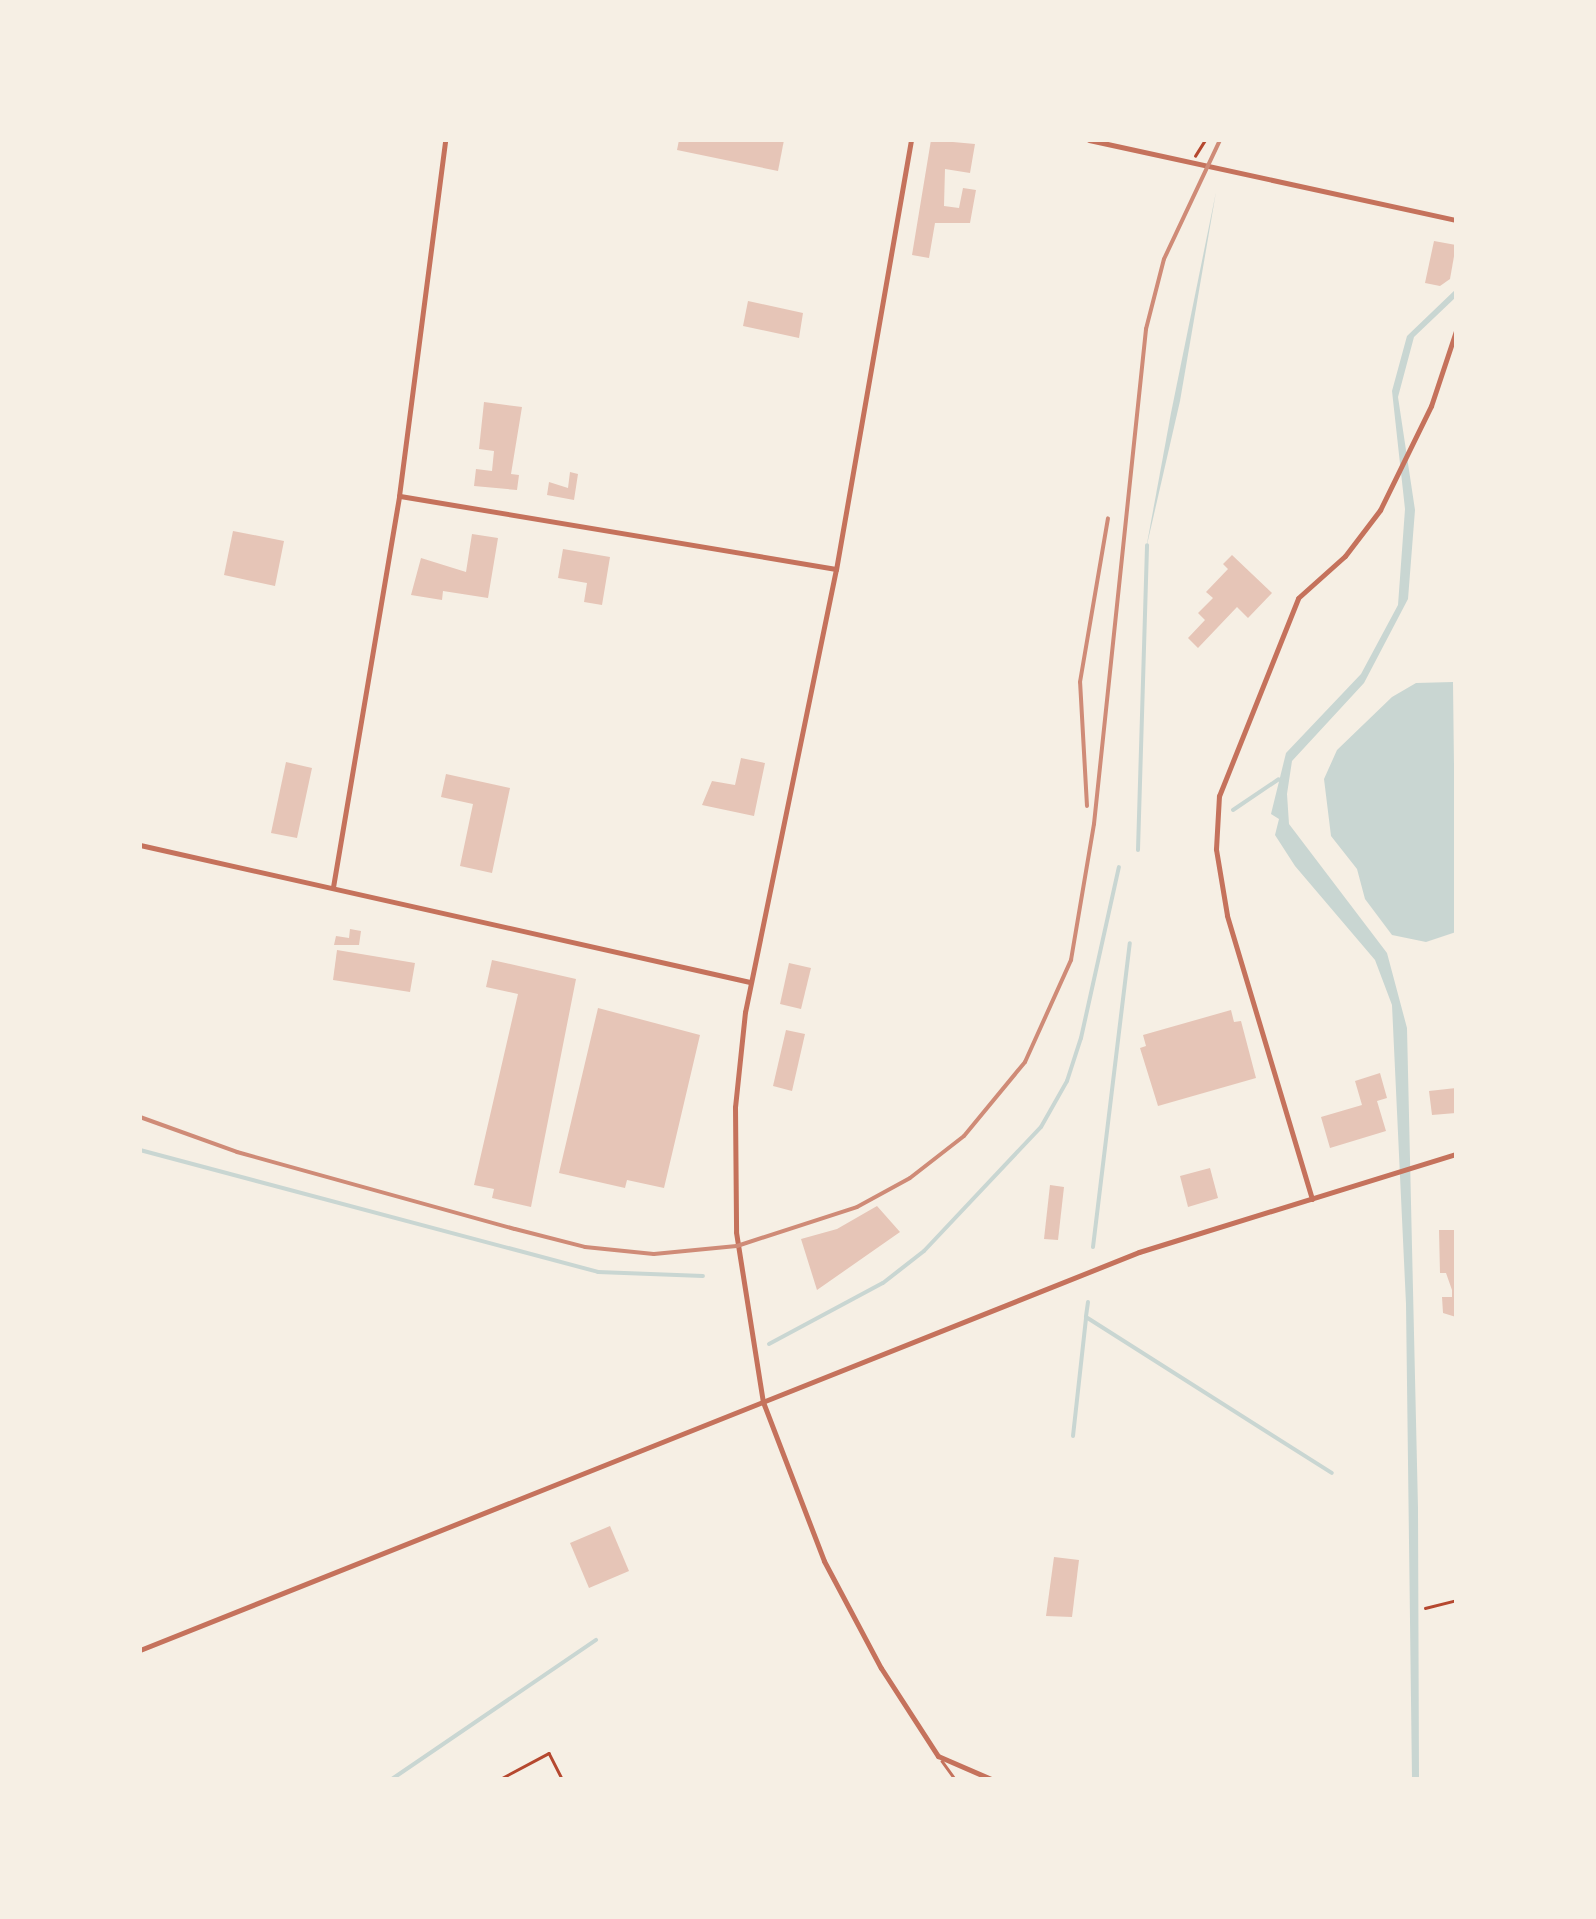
<!DOCTYPE html>
<style>
body{margin:0}
#map{position:relative;width:1596px;height:1919px;overflow:hidden;background:#f6efe4;font-family:Jost,sans-serif}
div>[style]{position:absolute}
[style*='--x']{left:calc(var(--x)*1px);top:calc(var(--y)*1px);width:calc(var(--w)*1px);rotate:calc(var(--a)*1deg)}
.water>*{inset:0;background:#c9d6d2}
.stream>*{height:4px;margin:-2px;padding:0 2px;transform-origin:2px;border-radius:2px;background:#c9d6d2}
.building>*{inset:0;background:#e6c5b7}
.path>*{height:2.5px;margin:-1.25px;padding:0 1.25px;transform-origin:1.25px;border-radius:1.25px;background:#b5482f}
.service>*{height:2.5px;margin:-1.25px;padding:0 1.25px;transform-origin:1.25px;border-radius:1.25px;background:#c5725c}
.minor>*{height:5px;margin:-2.5px;padding:0 2.5px;transform-origin:2.5px;border-radius:2.5px;background:#c5725c}
.rail>*{height:4px;margin:-2px;padding:0 2px;transform-origin:2px;border-radius:2px;background:#cf8b77}
span{translate:-50% -50%;white-space:nowrap;text-align:center;line-height:1.15;-webkit-text-stroke:8px #f6efe4;paint-order:stroke}
.frame{position:absolute;inset:0;border:142px solid #f6efe4;pointer-events:none}
</style>
<div id="map">
<div class="water">
<i style="clip-path:polygon(1216px 192px,1180px 401px,1146px 549px,1171px 413px)"></i>
<i style="clip-path:polygon(1456px 289px,1456px 297px,1414px 337px,1398px 397px,1415px 510px,1408px 599px,1364px 683px,1292px 761px,1287px 794px,1289px 824px,1387px 953px,1407px 1028px,1418px 1508px,1419px 1779px,1412px 1779px,1406px 1304px,1392px 1005px,1375px 960px,1295px 866px,1275px 835px,1279px 819px,1271px 814px,1286px 753px,1361px 674px,1398px 605px,1405px 509px,1392px 391px,1407px 336px)"></i>
<i style="clip-path:polygon(1453px 682px,1456px 932px,1426px 942px,1392px 935px,1365px 899px,1357px 869px,1331px 836px,1324px 779px,1337px 750px,1392px 697px,1416px 683px)"></i>
</div>
<div class="stream">
<i style="--x:1233;--y:810;--w:55;--a:-34"></i>
<i style="--x:1138;--y:850;--w:305;--a:-88.3"></i>
<i style="--x:140;--y:1150;--w:474;--a:14.9"></i>
<i style="--x:598;--y:1272;--w:105;--a:2.2"></i>
<i style="--x:1093;--y:1247;--w:306;--a:-83.1"></i>
<i style="--x:1088;--y:1302;--w:15;--a:98"></i>
<i style="--x:1086;--y:1317;--w:291;--a:32.4"></i>
<i style="--x:769;--y:1344;--w:129;--a:-28.2"></i>
<i style="--x:883;--y:1283;--w:52;--a:-38"></i>
<i style="--x:924;--y:1251;--w:170;--a:-46.7"></i>
<i style="--x:1041;--y:1127;--w:53;--a:-60.5"></i>
<i style="--x:1067;--y:1081;--w:45;--a:-72"></i>
<i style="--x:1081;--y:1038;--w:175;--a:-77.5"></i>
<i style="--x:1073;--y:1436;--w:119;--a:-83.7"></i>
<i style="--x:392;--y:1779;--w:247;--a:-34.3"></i>
</div>
<div class="building">
<i style="clip-path:polygon(679px 140px,784px 140px,778px 171px,677px 150px)"></i>
<i style="clip-path:polygon(931px 140px,975px 144px,970px 173px,945px 169px,944px 206px,959px 208px,963px 188px,976px 190px,970px 223px,935px 223px,929px 258px,912px 255px)"></i>
<i style="clip-path:polygon(1434px 241px,1456px 245px,1450px 279px,1440px 286px,1425px 283px)"></i>
<i style="clip-path:polygon(748px 301px,803px 313px,799px 338px,743px 326px)"></i>
<i style="clip-path:polygon(484px 402px,522px 407px,511px 474px,519px 475px,517px 490px,474px 486px,476px 469px,492px 471px,494px 451px,479px 449px)"></i>
<i style="clip-path:polygon(570px 472px,578px 474px,574px 500px,547px 495px,549px 482px,568px 488px)"></i>
<i style="clip-path:polygon(233px 531px,284px 541px,275px 586px,224px 575px)"></i>
<i style="clip-path:polygon(472px 534px,498px 538px,488px 598px,443px 591px,442px 600px,411px 595px,421px 558px,466px 572px)"></i>
<i style="clip-path:polygon(563px 549px,610px 557px,602px 605px,584px 602px,587px 583px,558px 578px)"></i>
<i style="clip-path:polygon(1232px 555px,1272px 593px,1248px 618px,1237px 607px,1198px 648px,1188px 638px,1205px 620px,1198px 613px,1213px 598px,1206px 592px,1228px 569px,1223px 564px)"></i>
<i style="clip-path:polygon(741px 758px,765px 763px,754px 816px,702px 805px,712px 781px,735px 785px)"></i>
<i style="clip-path:polygon(286px 762px,312px 768px,297px 838px,271px 833px)"></i>
<i style="clip-path:polygon(446px 774px,510px 788px,492px 873px,460px 866px,473px 804px,441px 797px)"></i>
<i style="clip-path:polygon(350px 929px,361px 931px,359px 945px,334px 945px,336px 936px,349px 938px)"></i>
<i style="clip-path:polygon(337px 950px,415px 963px,410px 992px,333px 980px)"></i>
<i style="clip-path:polygon(492px 960px,576px 979px,531px 1207px,492px 1198px,494px 1189px,474px 1185px,518px 994px,486px 987px)"></i>
<i style="clip-path:polygon(789px 963px,811px 968px,801px 1009px,780px 1004px)"></i>
<i style="clip-path:polygon(598px 1008px,700px 1035px,664px 1188px,627px 1180px,625px 1188px,559px 1173px)"></i>
<i style="clip-path:polygon(1231px 1010px,1234px 1022px,1241px 1021px,1256px 1078px,1158px 1106px,1140px 1048px,1146px 1046px,1143px 1035px)"></i>
<i style="clip-path:polygon(786px 1030px,805px 1034px,792px 1091px,773px 1086px)"></i>
<i style="clip-path:polygon(1380px 1073px,1387px 1098px,1377px 1101px,1386px 1131px,1330px 1148px,1321px 1117px,1362px 1105px,1355px 1081px)"></i>
<i style="clip-path:polygon(1456px 1088px,1456px 1113px,1432px 1115px,1429px 1091px)"></i>
<i style="clip-path:polygon(1210px 1168px,1218px 1198px,1188px 1207px,1180px 1176px)"></i>
<i style="clip-path:polygon(1050px 1185px,1064px 1187px,1058px 1240px,1044px 1239px)"></i>
<i style="clip-path:polygon(877px 1206px,900px 1232px,817px 1290px,801px 1239px,837px 1229px)"></i>
<i style="clip-path:polygon(1439px 1230px,1456px 1230px,1456px 1317px,1443px 1313px,1442px 1297px,1452px 1297px,1452px 1290px,1446px 1273px,1440px 1273px)"></i>
<i style="clip-path:polygon(610px 1526px,629px 1571px,589px 1588px,570px 1543px)"></i>
<i style="clip-path:polygon(1054px 1557px,1079px 1560px,1072px 1617px,1046px 1616px)"></i>
</div>
<div class="path">
<i style="--x:1195;--y:156;--w:19;--a:-58"></i>
<i style="--x:1425;--y:1608;--w:32;--a:-14"></i>
<i style="--x:500;--y:1779;--w:55;--a:-28"></i>
<i style="--x:549;--y:1753;--w:29;--a:63"></i>
</div>
<div class="service">
<i style="--x:942;--y:1761;--w:22;--a:54"></i>
</div>
<div class="minor">
<i style="--x:911;--y:140;--w:436;--a:99.9"></i>
<i style="--x:836;--y:569;--w:452;--a:101.6"></i>
<i style="--x:745;--y:1012;--w:96;--a:96"></i>
<i style="--x:735;--y:1107;--w:125;--a:89.5"></i>
<i style="--x:736;--y:1232;--w:172;--a:81"></i>
<i style="--x:763;--y:1402;--w:170;--a:69"></i>
<i style="--x:824;--y:1561;--w:121;--a:62"></i>
<i style="--x:881;--y:1668;--w:105;--a:57.1"></i>
<i style="--x:938;--y:1756;--w:58;--a:23.5"></i>
<i style="--x:1089;--y:140;--w:376;--a:12.3"></i>
<i style="--x:400;--y:496;--w:442;--a:9.5"></i>
<i style="--x:140;--y:845;--w:625;--a:12.66"></i>
<i style="--x:333;--y:887;--w:397;--a:-80.4"></i>
<i style="--x:399;--y:496;--w:359;--a:-82.6"></i>
<i style="--x:1312;--y:1199;--w:296;--a:-106.7"></i>
<i style="--x:1227;--y:915;--w:67;--a:-99.5"></i>
<i style="--x:1216;--y:849;--w:53;--a:-86.8"></i>
<i style="--x:1219;--y:796;--w:213;--a:-68.2"></i>
<i style="--x:1298;--y:598;--w:63;--a:-41.8"></i>
<i style="--x:1345;--y:556;--w:58;--a:-52.7"></i>
<i style="--x:1380;--y:510;--w:116;--a:-63.9"></i>
<i style="--x:1431;--y:406;--w:79;--a:-71.6"></i>
<i style="--x:140;--y:1650;--w:1075;--a:-21.72"></i>
<i style="--x:1139;--y:1252;--w:332;--a:-17.2"></i>
</div>
<div class="rail">
<i style="--x:1087;--y:806;--w:124;--a:-93.2"></i>
<i style="--x:1080;--y:682;--w:166;--a:-80.3"></i>
<i style="--x:140;--y:1117;--w:103;--a:19.8"></i>
<i style="--x:237;--y:1152;--w:288;--a:15.5"></i>
<i style="--x:515;--y:1229;--w:72;--a:14.4"></i>
<i style="--x:585;--y:1247;--w:69;--a:5.8"></i>
<i style="--x:654;--y:1254;--w:83;--a:-5.5"></i>
<i style="--x:737;--y:1246;--w:126;--a:-18"></i>
<i style="--x:857;--y:1207;--w:60;--a:-28.7"></i>
<i style="--x:910;--y:1178;--w:68;--a:-37.9"></i>
<i style="--x:964;--y:1136;--w:96;--a:-50.5"></i>
<i style="--x:1025;--y:1062;--w:112;--a:-65.7"></i>
<i style="--x:1071;--y:960;--w:138;--a:-80.4"></i>
<i style="--x:1094;--y:824;--w:498;--a:-84"></i>
<i style="--x:1146;--y:329;--w:72;--a:-75.6"></i>
<i style="--x:1164;--y:259;--w:132;--a:-64.8"></i>
</div>
<div class="frame"></div>
</div>
